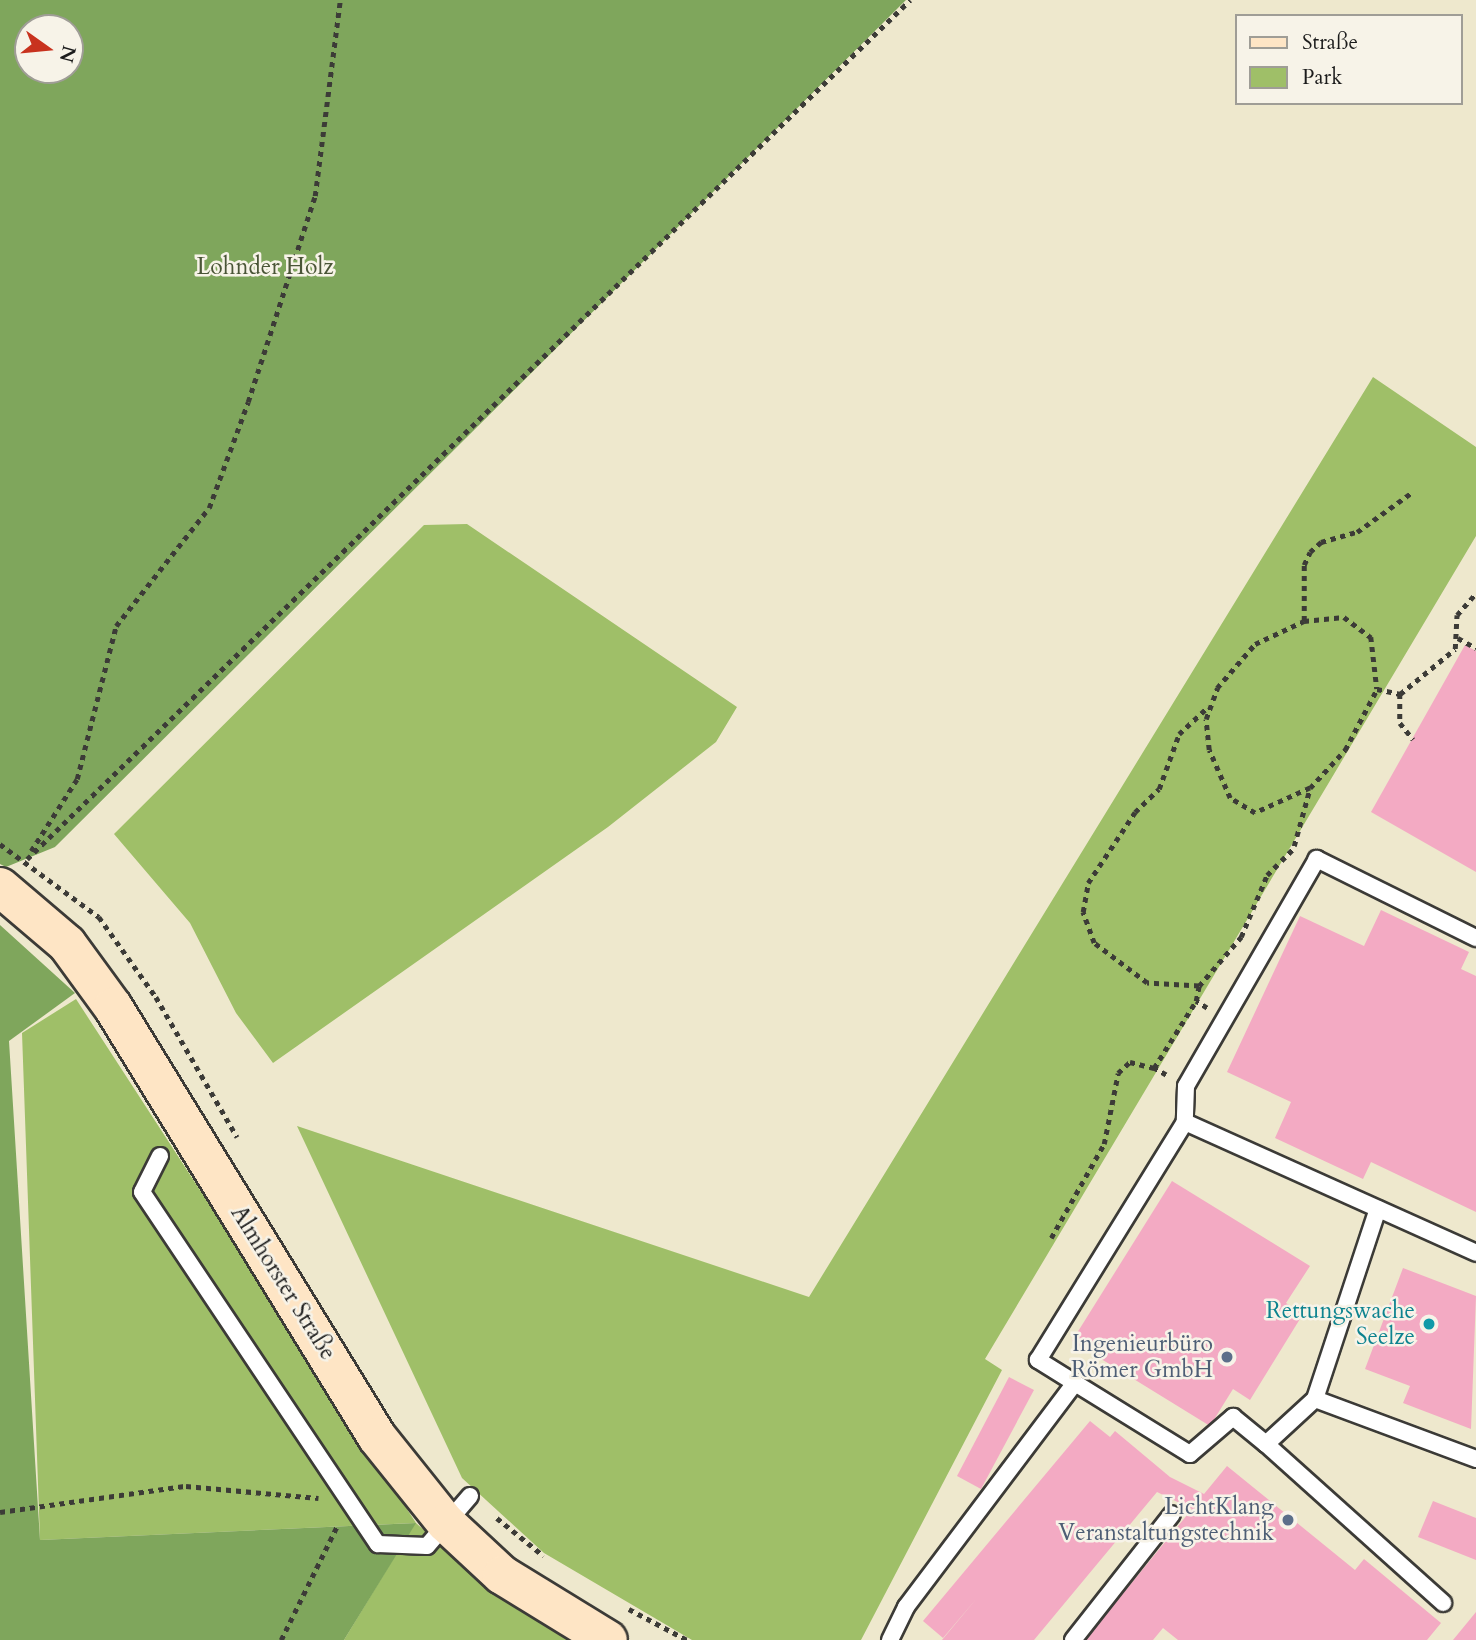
<!DOCTYPE html>
<meta charset="utf-8">
<style>
body{margin:0}
#map{position:relative;width:1476px;height:1640px;overflow:hidden;background:#eee8cd;font-family:Cardo,serif}
div>[style]{position:absolute}
[style*='--x']{left:calc(var(--x)*1px);top:calc(var(--y)*1px);width:calc(var(--w)*1px);rotate:calc(var(--a)*1deg)}
.green>*{inset:0;background:#9fbf68}
.forest>*{inset:0;background:#7fa65c}
.building>*{inset:0;background:#f3aac3}
.path>*{height:4.5px;margin-top:-2.25px;transform-origin:0;background:repeating-linear-gradient(90deg,#3c3b37 0 5px,transparent 0 10px)}
.roads{filter:drop-shadow(2px 0 #3c3b37) drop-shadow(-2px 0 #3c3b37) drop-shadow(0 2px #3c3b37) drop-shadow(0 -2px #3c3b37)}
.service>*{height:16px;margin:-8px;padding:0 8px;transform-origin:8px;border-radius:8px;background:#fff}
.secondary>*{height:38px;margin:-19px;padding:0 19px;transform-origin:19px;border-radius:19px;background:#fee5c5}
.dots>*{width:19px;height:19px;translate:-50% -50%;box-sizing:border-box;border:4px solid #f7f3e8;border-radius:50%}
span{translate:-50% -50%;white-space:nowrap;text-align:center;line-height:1.15;-webkit-text-stroke:5px #f7f3e8;paint-order:stroke}
.park-label{font-size:23px;color:#4a5537}
.street-label{font-size:23px;color:#1c1c1c}
.culture-label{font-size:23px;color:#0d838f}
.right{translate:-100% -50%;text-align:right}
.service-label{font-size:23px;color:#4e5e75}
.legend{position:absolute;left:1235px;top:14px;width:228px;height:91px;box-sizing:border-box;background:#f7f3e8;border:2px solid #9f9d96;margin:0;padding:9px 12px;list-style:none;font-size:21px;color:#1c1c1c}
.legend li{display:flex;align-items:center;gap:14px;height:35px}
.legend b{width:35px;border:2px solid #9f9d96}
.north{position:absolute;left:14px;top:14px;width:70px;height:70px;box-sizing:border-box;background:#f7f3e8;border:2px solid #9f9d96;border-radius:50%;rotate:105deg;font-size:19px;font-weight:700;line-height:28px;text-align:center;color:#1c1c1c}
.north::after{content:'';display:block;margin:auto;width:24px;height:32px;background:#c8321e;clip-path:polygon(50% 0,100% 100%,50% 72%,0 100%)}
</style>
<div id="map">
<div class="green">
<i style="clip-path:polygon(1373px 377px,1476px 447px,1476px 536px,985px 1359px,1002px 1370px,861px 1640px,692px 1640px,544px 1553px,462px 1478px,297px 1126px,809px 1297px)"></i>
<i style="clip-path:polygon(467px 524px,737px 707px,716px 742px,608px 827px,273px 1063px,236px 1013px,190px 923px,114px 834px,424px 525px)"></i>
<i style="clip-path:polygon(76px 999px,416px 1523px,499px 1598px,575px 1640px,344px 1640px,415px 1523px,40px 1540px,22px 1033px)"></i>
</div>
<div class="forest">
<i style="clip-path:polygon(evenodd,0 0,906px 0,55px 847px,6px 867px,0 864px,0 0,28px 28px,70px 28px,70px 70px,28px 70px,28px 28px)"></i>
<i style="clip-path:polygon(0 925px,75px 993px,9px 1041px,40px 1540px,416px 1523px,344px 1640px,0 1640px)"></i>
</div>
<div class="building">
<i style="clip-path:polygon(1465px 645px,1476px 651px,1476px 872px,1371px 812px)"></i>
<i style="clip-path:polygon(1381px 910px,1469px 952px,1461px 969px,1476px 976px,1476px 1212px,1371px 1162px,1363px 1179px,1275px 1138px,1291px 1102px,1227px 1072px,1300px 916px,1364px 946px)"></i>
<i style="clip-path:polygon(1172px 1181px,1310px 1266px,1286px 1303px,1303px 1314px,1250px 1400px,1233px 1389px,1210px 1426px,1072px 1341px)"></i>
<i style="clip-path:polygon(1403px 1268px,1476px 1296px,1471px 1429px,1403px 1403px,1410px 1386px,1365px 1369px)"></i>
<i style="clip-path:polygon(1009px 1377px,1034px 1390px,981px 1489px,957px 1476px)"></i>
<i style="clip-path:polygon(1090px 1421px,1110px 1437px,1115px 1431px,1170px 1477px,1204px 1494px,1227px 1466px,1355px 1570px,1364px 1559px,1441px 1623px,1427px 1640px,1178px 1640px,1163px 1628px,1153px 1640px,1085px 1640px,1192px 1509px,1157px 1492px,1034px 1640px,942px 1640px,977px 1598px,943px 1638px,923px 1621px)"></i>
<i style="clip-path:polygon(1433px 1501px,1476px 1518px,1476px 1560px,1418px 1537px)"></i>
<i style="clip-path:polygon(1476px 1612px,1476px 1640px,1453px 1640px)"></i>
</div>
<div class="path">
<i style="--x:1304;--y:621;--w:56;--a:-90"></i>
<i style="--x:1304;--y:565;--w:14;--a:-65"></i>
<i style="--x:1310;--y:552;--w:15;--a:-42"></i>
<i style="--x:1321;--y:542;--w:37;--a:-16"></i>
<i style="--x:1357;--y:532;--w:67;--a:-35.8"></i>
<i style="--x:1458;--y:638;--w:21;--a:29"></i>
<i style="--x:1400;--y:694;--w:71;--a:-39.3"></i>
<i style="--x:1455;--y:649;--w:34;--a:-87"></i>
<i style="--x:1457;--y:615;--w:29;--a:-49"></i>
<i style="--x:1310;--y:788;--w:60;--a:155.6"></i>
<i style="--x:1255;--y:813;--w:29;--a:-149"></i>
<i style="--x:1230;--y:798;--w:52;--a:-113.6"></i>
<i style="--x:1209;--y:750;--w:31;--a:-96"></i>
<i style="--x:1206;--y:719;--w:33;--a:-70"></i>
<i style="--x:1217;--y:688;--w:58;--a:-49.2"></i>
<i style="--x:1255;--y:644;--w:54;--a:-25.1"></i>
<i style="--x:1304;--y:621;--w:40;--a:-5.7"></i>
<i style="--x:1344;--y:617;--w:34;--a:37"></i>
<i style="--x:1371;--y:637;--w:52;--a:83.4"></i>
<i style="--x:0;--y:844;--w:123;--a:36.4"></i>
<i style="--x:99;--y:917;--w:98;--a:54.5"></i>
<i style="--x:156;--y:997;--w:162;--a:59.9"></i>
<i style="--x:1294;--y:846;--w:60;--a:-74.6"></i>
<i style="--x:1310;--y:788;--w:52;--a:-47.4"></i>
<i style="--x:1345;--y:750;--w:69;--a:-62.3"></i>
<i style="--x:1377;--y:689;--w:24;--a:12"></i>
<i style="--x:1400;--y:694;--w:29;--a:90"></i>
<i style="--x:1400;--y:723;--w:21;--a:51"></i>
<i style="--x:31;--y:851;--w:85;--a:-57.4"></i>
<i style="--x:77;--y:779;--w:158;--a:-75.7"></i>
<i style="--x:116;--y:626;--w:150;--a:-51.8"></i>
<i style="--x:209;--y:508;--w:113;--a:-69.8"></i>
<i style="--x:248;--y:402;--w:217;--a:-72"></i>
<i style="--x:315;--y:196;--w:198;--a:-82.7"></i>
<i style="--x:27;--y:859;--w:1232;--a:-44.21"></i>
<i style="--x:1199;--y:986;--w:52;--a:-176.7"></i>
<i style="--x:1147;--y:983;--w:66;--a:-143"></i>
<i style="--x:1094;--y:943;--w:33;--a:-110"></i>
<i style="--x:1083;--y:912;--w:29;--a:-80"></i>
<i style="--x:1088;--y:883;--w:85;--a:-56.5"></i>
<i style="--x:1135;--y:812;--w:33;--a:-44"></i>
<i style="--x:1159;--y:789;--w:59;--a:-70"></i>
<i style="--x:1179;--y:734;--w:40;--a:-43"></i>
<i style="--x:1207;--y:1008;--w:13;--a:-148"></i>
<i style="--x:1196;--y:1001;--w:15;--a:-79"></i>
<i style="--x:1199;--y:986;--w:65;--a:-49.4"></i>
<i style="--x:1241;--y:937;--w:67;--a:-67.2"></i>
<i style="--x:1267;--y:875;--w:40;--a:-45"></i>
<i style="--x:1166;--y:1075;--w:14;--a:-150"></i>
<i style="--x:1154;--y:1068;--w:79;--a:-57.9"></i>
<i style="--x:1051;--y:1238;--w:108;--a:-60.6"></i>
<i style="--x:1104;--y:1144;--w:72;--a:-78.8"></i>
<i style="--x:1118;--y:1073;--w:16;--a:-43"></i>
<i style="--x:1130;--y:1062;--w:25;--a:14"></i>
<i style="--x:0;--y:1512;--w:188;--a:-8"></i>
<i style="--x:186;--y:1486;--w:133;--a:5.2"></i>
<i style="--x:497;--y:1518;--w:60;--a:39"></i>
<i style="--x:629;--y:1609;--w:66;--a:28.1"></i>
<i style="--x:281;--y:1640;--w:129;--a:-63.8"></i>
</div>
<div class="roads">
<div class="service">
<i style="--x:1476;--y:938;--w:178;--a:-153.6"></i>
<i style="--x:1317;--y:859;--w:262;--a:120"></i>
<i style="--x:1186;--y:1086;--w:36;--a:92"></i>
<i style="--x:1185;--y:1122;--w:319;--a:24.2"></i>
<i style="--x:160;--y:1156;--w:40;--a:116.6"></i>
<i style="--x:142;--y:1192;--w:424;--a:56.2"></i>
<i style="--x:378;--y:1544;--w:49;--a:2.3"></i>
<i style="--x:427;--y:1546;--w:66;--a:-49.3"></i>
<i style="--x:1075;--y:1383;--w:44;--a:-148.1"></i>
<i style="--x:1038;--y:1360;--w:280;--a:-58.3"></i>
<i style="--x:1315;--y:1399;--w:200;--a:-71.7"></i>
<i style="--x:1266;--y:1444;--w:238;--a:41.9"></i>
<i style="--x:890;--y:1640;--w:37;--a:-64"></i>
<i style="--x:906;--y:1607;--w:281;--a:-53"></i>
<i style="--x:1075;--y:1383;--w:135;--a:31.7"></i>
<i style="--x:1190;--y:1454;--w:57;--a:-40.7"></i>
<i style="--x:1233;--y:1417;--w:43;--a:39.3"></i>
<i style="--x:1266;--y:1444;--w:67;--a:-42.6"></i>
<i style="--x:1315;--y:1399;--w:172;--a:20.4"></i>
<i style="--x:1073;--y:1640;--w:160;--a:-51.8"></i>
</div>
<div class="secondary">
<i style="--x:0;--y:887;--w:88;--a:40.4"></i>
<i style="--x:67;--y:944;--w:78;--a:53.9"></i>
<i style="--x:113;--y:1007;--w:505;--a:58.45"></i>
<i style="--x:377;--y:1437;--w:110;--a:51.3"></i>
<i style="--x:446;--y:1523;--w:76;--a:42.9"></i>
<i style="--x:502;--y:1575;--w:124;--a:31.5"></i>
</div>
</div>
<div class="dots">
<i style="left:1429px;top:1324px;background:#0f9aa8"></i>
<i style="left:1227px;top:1357px;background:#5c6f8a"></i>
<i style="left:1288px;top:1520px;background:#5c6f8a"></i>
</div>
<div class="park-label">
<span style="left:265px;top:267px">Lohnder Holz</span>
</div>
<div class="street-label">
<span style="left:283px;top:1283px;rotate:58deg">Almhorster Straße</span>
</div>
<div class="culture-label">
<span class="right" style="left:1415px;top:1324px">Rettungswache<br>Seelze</span>
</div>
<div class="service-label">
<span class="right" style="left:1213px;top:1357px">Ingenieurbüro<br>Römer GmbH</span>
<span class="right" style="left:1274px;top:1520px">LichtKlang<br>Veranstaltungstechnik</span>
</div>
<ul class="legend">
<li><b style="height:9px;background:#fee5c5"></b>Straße</li>
<li><b style="height:19px;background:#9fbf68"></b>Park</li>
</ul>
<div class="north">N</div>
</div>
